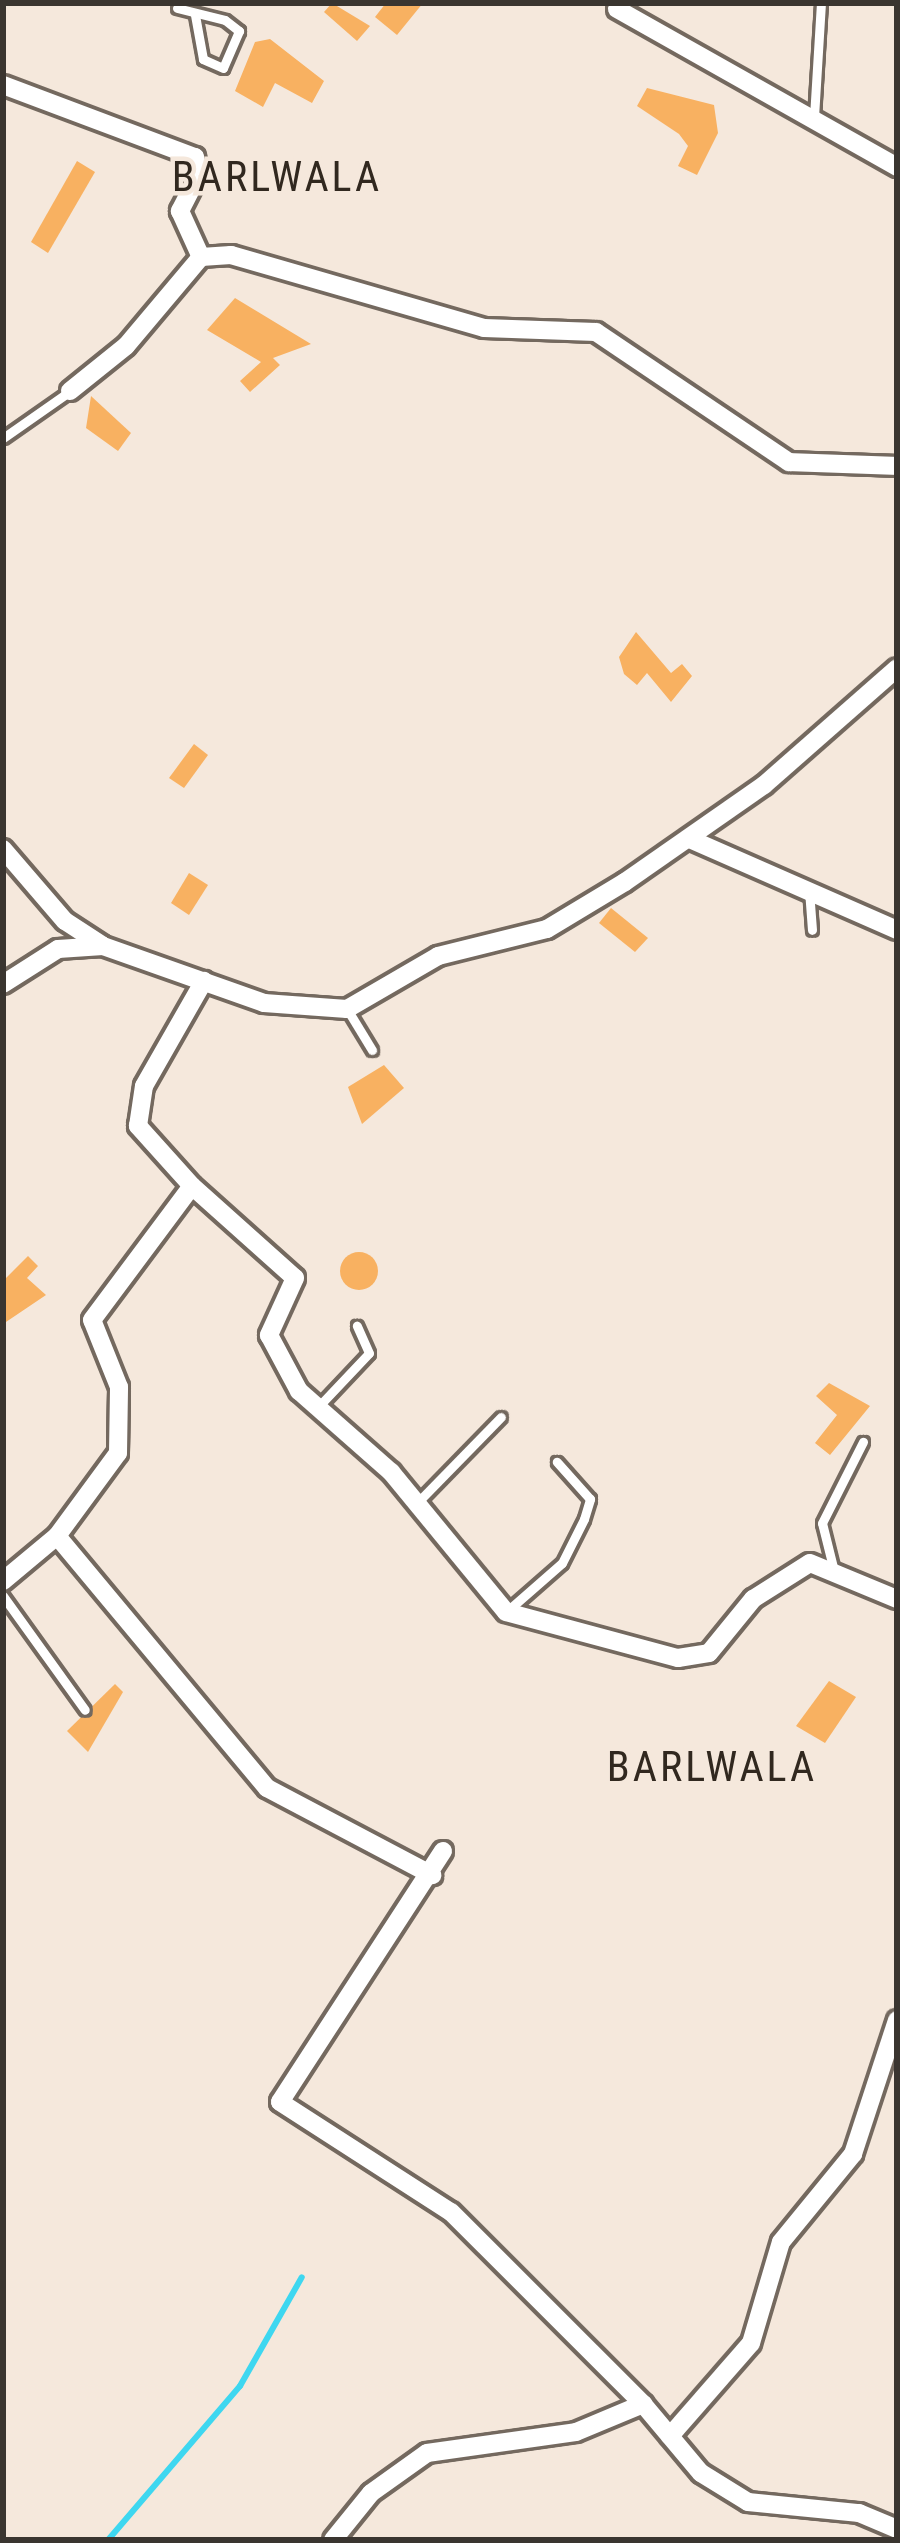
<!DOCTYPE html>
<style>
body{margin:0}
#map{position:relative;width:900px;height:2543px;overflow:hidden;background:#f5e8dc;font-family:"Roboto Condensed",sans-serif}
div>[style]{position:absolute}
[style*='--x']{left:calc(var(--x)*1px);top:calc(var(--y)*1px);width:calc(var(--w)*1px);rotate:calc(var(--a)*1deg)}
.stream>*{height:6px;margin:-3px;padding:0 3px;transform-origin:3px;border-radius:3px;background:#3ed7f0}
.building>*{inset:0;background:#f8b161}
.round{border-radius:50%}
.roads{filter:drop-shadow(3px 0 #74695f) drop-shadow(-3px 0 #74695f) drop-shadow(0 3px #74695f) drop-shadow(0 -3px #74695f)}
.service>*{height:9px;margin:-4.5px;padding:0 4.5px;transform-origin:4.5px;border-radius:4.5px;background:#fff}
.minor>*{height:18px;margin:-9px;padding:0 9px;transform-origin:9px;border-radius:9px;background:#fff}
span{translate:-50% -50%;white-space:nowrap;text-align:center;line-height:1.15;-webkit-text-stroke:9px #f5e8dc;paint-order:stroke}
.quarter-label{font-size:42px;color:#31281f;letter-spacing:3px}
.frame{position:absolute;inset:0;border:6px solid #3a3530;pointer-events:none}
</style>
<div id="map">
<div class="stream">
<i style="--x:108;--y:2540;--w:203;--a:-49.4"></i>
<i style="--x:240;--y:2386;--w:125;--a:-60.4"></i>
</div>
<div class="building">
<i style="clip-path:polygon(332px 3px,370px 26px,357px 41px,324px 12px)"></i>
<i style="clip-path:polygon(386px 3px,423px 3px,397px 35px,375px 17px)"></i>
<i style="clip-path:polygon(270px 39px,324px 81px,312px 103px,275px 83px,263px 107px,235px 91px,255px 42px)"></i>
<i style="clip-path:polygon(647px 88px,714px 105px,718px 133px,697px 175px,678px 166px,688px 146px,679px 134px,637px 106px)"></i>
<i style="clip-path:polygon(77px 161px,95px 172px,48px 253px,31px 242px)"></i>
<i style="clip-path:polygon(235px 298px,311px 344px,273px 358px,280px 365px,250px 392px,240px 381px,261px 362px,207px 330px)"></i>
<i style="clip-path:polygon(91px 396px,131px 433px,118px 451px,86px 428px)"></i>
<i style="clip-path:polygon(636px 632px,671px 673px,682px 664px,692px 676px,671px 702px,647px 673px,637px 685px,624px 674px,619px 657px)"></i>
<i style="clip-path:polygon(194px 744px,208px 755px,184px 788px,169px 778px)"></i>
<i style="clip-path:polygon(189px 873px,208px 885px,189px 915px,171px 903px)"></i>
<i style="clip-path:polygon(611px 908px,648px 938px,635px 952px,599px 923px)"></i>
<i style="clip-path:polygon(384px 1065px,404px 1088px,362px 1124px,348px 1087px)"></i>
<i class="round" style="left:340px;top:1252px;width:38px;height:38px"></i>
<i style="clip-path:polygon(28px 1256px,38px 1266px,27px 1278px,46px 1295px,3px 1324px,3px 1281px)"></i>
<i style="clip-path:polygon(829px 1383px,870px 1406px,830px 1455px,815px 1443px,837px 1415px,816px 1396px)"></i>
<i style="clip-path:polygon(829px 1681px,856px 1697px,825px 1743px,796px 1726px)"></i>
<i style="clip-path:polygon(115px 1684px,123px 1692px,88px 1752px,67px 1731px)"></i>
</div>
<div class="roads">
<div class="service">
<i style="--x:177;--y:8;--w:49;--a:14"></i>
<i style="--x:225;--y:20;--w:18;--a:38"></i>
<i style="--x:239;--y:31;--w:40;--a:113.4"></i>
<i style="--x:223;--y:68;--w:22;--a:-156"></i>
<i style="--x:203;--y:59;--w:45;--a:-100.3"></i>
<i style="--x:814;--y:117;--w:114;--a:-86.5"></i>
<i style="--x:3;--y:438;--w:82;--a:-35"></i>
<i style="--x:809;--y:890;--w:40;--a:85.7"></i>
<i style="--x:347;--y:1009;--w:48;--a:58.6"></i>
<i style="--x:318;--y:1407;--w:74;--a:-46.6"></i>
<i style="--x:369;--y:1353;--w:30;--a:-114"></i>
<i style="--x:417;--y:1503;--w:120;--a:-45.7"></i>
<i style="--x:833;--y:1567;--w:45;--a:-104"></i>
<i style="--x:822;--y:1523;--w:91;--a:-63.2"></i>
<i style="--x:3;--y:1596;--w:140;--a:54.3"></i>
<i style="--x:506;--y:1612;--w:74;--a:-41.2"></i>
<i style="--x:562;--y:1563;--w:49;--a:-63.4"></i>
<i style="--x:584;--y:1519;--w:21;--a:-73"></i>
<i style="--x:590;--y:1499;--w:50;--a:-131.7"></i>
</div>
<div class="minor">
<i style="--x:617;--y:9;--w:322;--a:29.4"></i>
<i style="--x:3;--y:85;--w:205;--a:20.6"></i>
<i style="--x:195;--y:157;--w:17;--a:77"></i>
<i style="--x:199;--y:174;--w:42;--a:117.2"></i>
<i style="--x:180;--y:211;--w:51;--a:65.5"></i>
<i style="--x:70;--y:391;--w:72;--a:-38.8"></i>
<i style="--x:126;--y:346;--w:116;--a:-49.9"></i>
<i style="--x:201;--y:257;--w:30;--a:-4"></i>
<i style="--x:231;--y:255;--w:263;--a:16.1"></i>
<i style="--x:484;--y:328;--w:112;--a:2"></i>
<i style="--x:596;--y:332;--w:233;--a:34"></i>
<i style="--x:789;--y:462;--w:108;--a:2.1"></i>
<i style="--x:692;--y:840;--w:224;--a:23.7"></i>
<i style="--x:3;--y:849;--w:95;--a:49.3"></i>
<i style="--x:65;--y:921;--w:44;--a:33"></i>
<i style="--x:3;--y:984;--w:65;--a:-32.5"></i>
<i style="--x:58;--y:949;--w:45;--a:-3.8"></i>
<i style="--x:103;--y:946;--w:171;--a:19.5"></i>
<i style="--x:264;--y:1003;--w:83;--a:4.1"></i>
<i style="--x:347;--y:1009;--w:105;--a:-30.2"></i>
<i style="--x:438;--y:956;--w:112;--a:-13.9"></i>
<i style="--x:547;--y:929;--w:91;--a:-31.1"></i>
<i style="--x:625;--y:882;--w:169;--a:-34.9"></i>
<i style="--x:764;--y:785;--w:177;--a:-41.3"></i>
<i style="--x:192;--y:1186;--w:138;--a:41.8"></i>
<i style="--x:295;--y:1278;--w:63;--a:114.5"></i>
<i style="--x:269;--y:1335;--w:64;--a:61.8"></i>
<i style="--x:299;--y:1391;--w:123;--a:41.4"></i>
<i style="--x:391;--y:1472;--w:181;--a:50.6"></i>
<i style="--x:506;--y:1612;--w:178;--a:15"></i>
<i style="--x:678;--y:1658;--w:31;--a:-9"></i>
<i style="--x:709;--y:1653;--w:70;--a:-50.8"></i>
<i style="--x:753;--y:1599;--w:67;--a:-32.3"></i>
<i style="--x:810;--y:1563;--w:94;--a:22.5"></i>
<i style="--x:57;--y:1536;--w:328;--a:50.2"></i>
<i style="--x:267;--y:1788;--w:187;--a:27.8"></i>
<i style="--x:3;--y:1581;--w:70;--a:-39.8"></i>
<i style="--x:57;--y:1536;--w:103;--a:-53.7"></i>
<i style="--x:118;--y:1453;--w:66;--a:-89.1"></i>
<i style="--x:119;--y:1387;--w:72;--a:-111.9"></i>
<i style="--x:92;--y:1320;--w:167;--a:-53.3"></i>
<i style="--x:192;--y:1186;--w:81;--a:-132"></i>
<i style="--x:138;--y:1126;--w:40;--a:-81.5"></i>
<i style="--x:144;--y:1086;--w:121;--a:-60.3"></i>
<i style="--x:443;--y:1851;--w:299;--a:123"></i>
<i style="--x:280;--y:2102;--w:203;--a:32.8"></i>
<i style="--x:451;--y:2212;--w:272;--a:45"></i>
<i style="--x:670;--y:2436;--w:123;--a:-48.9"></i>
<i style="--x:751;--y:2343;--w:105;--a:-73.5"></i>
<i style="--x:781;--y:2242;--w:114;--a:-50.7"></i>
<i style="--x:853;--y:2154;--w:141;--a:-71.8"></i>
<i style="--x:333;--y:2540;--w:60;--a:-51"></i>
<i style="--x:371;--y:2493;--w:69;--a:-35.5"></i>
<i style="--x:427;--y:2453;--w:150;--a:-8"></i>
<i style="--x:576;--y:2432;--w:73;--a:-22.7"></i>
<i style="--x:643;--y:2404;--w:90;--a:50"></i>
<i style="--x:701;--y:2473;--w:55;--a:31.7"></i>
<i style="--x:748;--y:2502;--w:112;--a:5.7"></i>
<i style="--x:859;--y:2513;--w:41;--a:22.8"></i>
</div>
</div>
<div class="quarter-label">
<span style="left:277px;top:177px">BARLWALA</span>
<span style="left:712px;top:1767px">BARLWALA</span>
</div>
<div class="frame"></div>
</div>
